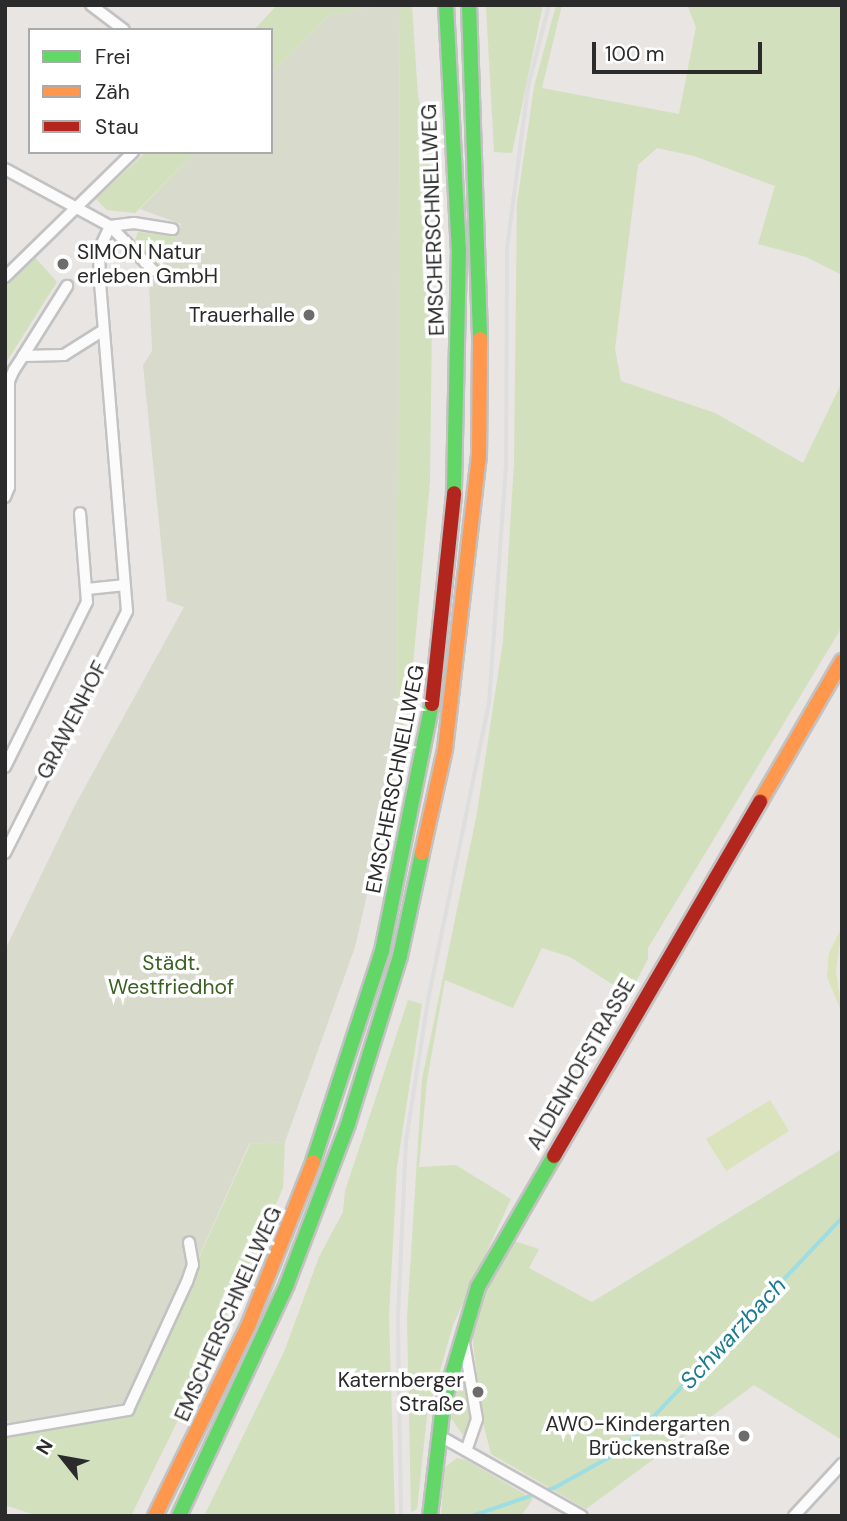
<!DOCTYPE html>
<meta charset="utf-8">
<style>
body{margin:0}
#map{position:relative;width:847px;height:1521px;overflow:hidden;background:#e8e5e2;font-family:"DM Sans",sans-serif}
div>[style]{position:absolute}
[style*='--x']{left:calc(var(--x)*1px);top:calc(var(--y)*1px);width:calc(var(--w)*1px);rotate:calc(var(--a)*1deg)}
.green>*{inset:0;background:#d2e0be}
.cemetery>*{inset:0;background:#d8dbcb}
.pitch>*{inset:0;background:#dbe3bd}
.stream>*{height:3.5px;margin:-1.75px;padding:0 1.75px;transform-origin:1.75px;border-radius:1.75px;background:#9edde2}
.roads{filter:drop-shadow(2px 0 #c3c2c2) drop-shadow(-2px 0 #c3c2c2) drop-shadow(0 2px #c3c2c2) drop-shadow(0 -2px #c3c2c2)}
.street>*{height:10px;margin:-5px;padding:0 5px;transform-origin:5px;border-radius:5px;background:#fcfbfb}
.fast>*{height:14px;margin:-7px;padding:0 7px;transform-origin:7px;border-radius:7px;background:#63d668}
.slow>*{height:14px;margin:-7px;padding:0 7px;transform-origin:7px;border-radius:7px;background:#ff974d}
.jam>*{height:14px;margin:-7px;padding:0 7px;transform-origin:7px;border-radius:7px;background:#b3261e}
.rail>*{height:3.5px;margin:-1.75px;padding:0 1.75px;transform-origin:1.75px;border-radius:1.75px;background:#dededf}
.dots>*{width:19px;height:19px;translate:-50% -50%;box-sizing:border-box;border:4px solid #fff;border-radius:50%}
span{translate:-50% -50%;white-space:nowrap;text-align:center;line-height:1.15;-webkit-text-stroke:7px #fff;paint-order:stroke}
.street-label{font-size:21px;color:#2b2b2b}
.poi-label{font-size:21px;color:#2b2b2b}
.left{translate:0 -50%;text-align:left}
.right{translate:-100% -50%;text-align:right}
.park-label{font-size:21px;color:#3a6122}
.water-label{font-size:23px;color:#1c7b8e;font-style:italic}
.frame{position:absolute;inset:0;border:7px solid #2b2b2b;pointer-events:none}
.legend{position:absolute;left:28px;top:28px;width:245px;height:126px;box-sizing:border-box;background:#fff;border:2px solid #aaa;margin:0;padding:9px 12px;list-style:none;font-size:21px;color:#2b2b2b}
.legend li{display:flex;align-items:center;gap:14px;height:35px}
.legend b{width:35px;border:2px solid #aaa}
.north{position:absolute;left:28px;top:1423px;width:70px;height:70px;-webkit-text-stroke:5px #fff;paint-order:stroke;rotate:301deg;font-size:19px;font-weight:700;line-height:28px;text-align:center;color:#2b2b2b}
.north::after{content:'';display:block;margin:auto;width:24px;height:32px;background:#2b2b2b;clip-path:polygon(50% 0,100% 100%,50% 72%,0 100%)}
.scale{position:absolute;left:592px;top:42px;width:170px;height:32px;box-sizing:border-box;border:4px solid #2b2b2b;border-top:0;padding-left:9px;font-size:21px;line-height:24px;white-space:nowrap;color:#2b2b2b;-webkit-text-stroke:5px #fff;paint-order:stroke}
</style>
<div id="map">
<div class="green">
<i style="clip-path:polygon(277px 5px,380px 5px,329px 15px,271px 74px,271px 30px,254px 30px)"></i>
<i style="clip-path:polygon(400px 5px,412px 5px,418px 97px,429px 137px,432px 319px,430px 482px,413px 664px,397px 763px)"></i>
<i style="clip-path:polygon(486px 5px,543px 5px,512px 153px,494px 152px)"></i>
<i style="clip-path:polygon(556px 5px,562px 5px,542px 88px,679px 114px,696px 27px,687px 5px,842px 5px,842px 275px,806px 257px,758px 244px,775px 186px,694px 156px,657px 148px,638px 165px,615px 349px,621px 381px,715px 413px,803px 463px,842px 382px,842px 627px,648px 948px,648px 959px,629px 995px,570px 957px,542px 948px,513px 1008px,445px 980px,427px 1080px,419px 1167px,456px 1165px,511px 1199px,453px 1325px,427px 1416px,417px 1509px,411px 1512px,407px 1318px,422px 1079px,477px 813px,503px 641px,514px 463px,517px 203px,534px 87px)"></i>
<i style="clip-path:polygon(146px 152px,195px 152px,135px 213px,107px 210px,96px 199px)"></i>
<i style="clip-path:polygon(138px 232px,175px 236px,159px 267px,134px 243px)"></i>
<i style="clip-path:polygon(33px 255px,57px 282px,5px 364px,5px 283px)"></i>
<i style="clip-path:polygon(408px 1000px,422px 1004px,397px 1167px,389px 1316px,395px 1516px,204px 1516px,284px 1352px,319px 1257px,343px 1212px,345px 1191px)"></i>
<i style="clip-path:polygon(285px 1142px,283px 1188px,203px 1369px,131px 1516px,38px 1516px,5px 1505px,5px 1427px,135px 1401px,250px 1144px)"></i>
<i style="clip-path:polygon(842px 1149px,842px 1440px,754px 1385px,586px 1509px,491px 1454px,483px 1423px,472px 1335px,486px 1291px,511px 1240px,539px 1249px,529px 1268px,592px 1302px)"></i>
<i style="clip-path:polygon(463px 1366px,471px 1422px,463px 1435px,451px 1418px)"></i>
<i style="clip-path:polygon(457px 1458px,466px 1460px,533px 1499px,521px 1516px,441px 1516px,444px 1468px)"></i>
</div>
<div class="cemetery">
<i style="clip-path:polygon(380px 5px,400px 5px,397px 763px,355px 947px,285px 1142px,249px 1144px,135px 1401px,11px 1423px,5px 1421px,5px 950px,74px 807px,184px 607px,167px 601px,143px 365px,152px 351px,149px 283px,181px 224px,140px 209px,195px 152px,271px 152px,271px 74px,329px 15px)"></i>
</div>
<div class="pitch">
<i style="clip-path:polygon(842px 927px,836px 971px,842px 1013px,827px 977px,829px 953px)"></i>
<i style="clip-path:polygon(770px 1100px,789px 1131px,726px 1171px,706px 1139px)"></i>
</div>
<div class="stream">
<i style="--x:472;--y:1516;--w:89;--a:-19"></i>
<i style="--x:556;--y:1487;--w:74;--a:-29"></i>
<i style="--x:621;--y:1451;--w:321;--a:-46.5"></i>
</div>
<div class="roads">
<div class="street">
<i style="--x:91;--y:5;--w:41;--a:37.1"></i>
<i style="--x:5;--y:169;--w:119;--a:28.5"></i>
<i style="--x:110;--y:226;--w:62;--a:45.7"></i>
<i style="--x:110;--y:226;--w:24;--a:-7"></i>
<i style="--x:134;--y:223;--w:39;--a:9"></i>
<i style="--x:5;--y:277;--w:179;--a:-44.3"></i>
<i style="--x:23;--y:356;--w:83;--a:-57.8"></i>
<i style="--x:5;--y:497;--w:11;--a:-68"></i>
<i style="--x:9;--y:487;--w:106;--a:-90"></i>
<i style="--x:9;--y:381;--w:12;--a:-66"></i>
<i style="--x:14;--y:370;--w:17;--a:-57"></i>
<i style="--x:23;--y:356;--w:41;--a:-1.4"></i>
<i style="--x:64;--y:355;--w:45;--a:-32.3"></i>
<i style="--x:87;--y:589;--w:36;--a:-6"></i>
<i style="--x:5;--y:767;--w:184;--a:-63.6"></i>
<i style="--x:87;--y:602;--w:89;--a:-94.5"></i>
<i style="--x:5;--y:853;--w:271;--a:-63.2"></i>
<i style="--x:127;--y:611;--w:331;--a:-94.7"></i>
<i style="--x:100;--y:281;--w:31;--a:-92"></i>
<i style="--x:99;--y:250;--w:26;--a:-65"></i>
<i style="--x:464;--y:1343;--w:77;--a:80.3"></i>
<i style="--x:477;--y:1419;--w:31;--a:109"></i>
<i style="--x:5;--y:1431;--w:125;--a:-9.7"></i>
<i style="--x:128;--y:1410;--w:141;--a:-65.3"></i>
<i style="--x:187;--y:1282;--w:18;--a:-71"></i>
<i style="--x:193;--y:1265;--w:23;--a:-100"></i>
<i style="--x:438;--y:1435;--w:165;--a:29.4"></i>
<i style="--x:794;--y:1516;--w:71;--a:-47.3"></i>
</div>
<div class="fast">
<i style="--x:446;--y:5;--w:244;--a:87"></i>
<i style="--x:459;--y:249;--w:244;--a:91.2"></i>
<i style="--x:469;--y:5;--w:334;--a:88.1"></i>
<i style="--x:313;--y:1162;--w:222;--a:-71.9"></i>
<i style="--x:382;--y:951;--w:252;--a:-78.6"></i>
<i style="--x:179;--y:1516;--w:256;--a:-65"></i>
<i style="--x:287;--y:1284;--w:171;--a:-69.1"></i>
<i style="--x:348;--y:1124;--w:176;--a:-72.8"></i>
<i style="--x:400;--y:956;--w:105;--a:-77.9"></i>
<i style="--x:430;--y:1516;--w:112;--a:-83.3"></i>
<i style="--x:443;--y:1405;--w:123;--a:-73.5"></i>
<i style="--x:478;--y:1287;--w:151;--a:-59.9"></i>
</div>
<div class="slow">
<i style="--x:760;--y:802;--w:163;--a:-59.8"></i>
<i style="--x:422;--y:853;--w:107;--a:-77.5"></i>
<i style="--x:445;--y:749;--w:294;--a:-83.4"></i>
<i style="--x:479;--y:457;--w:118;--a:-89.5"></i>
<i style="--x:155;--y:1516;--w:214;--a:-63.9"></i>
<i style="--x:249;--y:1324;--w:174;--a:-68.4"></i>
</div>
<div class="jam">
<i style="--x:432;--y:704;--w:212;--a:-84"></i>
<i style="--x:554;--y:1156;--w:410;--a:-59.8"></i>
</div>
</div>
<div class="rail">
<i style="--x:401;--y:1516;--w:199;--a:-90.9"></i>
<i style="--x:398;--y:1317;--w:176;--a:-87.4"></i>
<i style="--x:406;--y:1141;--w:143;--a:-81.1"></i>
<i style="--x:428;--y:1000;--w:303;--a:-78.4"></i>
<i style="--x:489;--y:703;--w:241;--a:-85.9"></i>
<i style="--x:506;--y:463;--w:214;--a:-89.7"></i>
<i style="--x:507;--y:249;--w:163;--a:-82.6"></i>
<i style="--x:528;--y:87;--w:85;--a:-75.6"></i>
</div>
<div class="dots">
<i style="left:63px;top:264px;background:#6d6c6b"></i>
<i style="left:309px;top:315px;background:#6d6c6b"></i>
<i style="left:478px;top:1392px;background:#6d6c6b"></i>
<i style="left:744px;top:1436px;background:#6d6c6b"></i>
</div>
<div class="street-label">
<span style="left:433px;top:220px;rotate:-92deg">EMSCHERSCHNELLWEG</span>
<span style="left:72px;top:720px;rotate:-63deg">GRAWENHOF</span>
<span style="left:395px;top:779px;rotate:-79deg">EMSCHERSCHNELLWEG</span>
<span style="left:581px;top:1064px;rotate:-60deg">ALDENHOFSTRASSE</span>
<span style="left:228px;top:1314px;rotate:-66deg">EMSCHERSCHNELLWEG</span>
</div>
<div class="poi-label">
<span class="left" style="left:77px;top:264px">SIMON Natur<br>erleben GmbH</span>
<span class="right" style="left:295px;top:315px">Trauerhalle</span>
<span class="right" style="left:464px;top:1392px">Katernberger<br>Straße</span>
<span class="right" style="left:730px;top:1436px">AWO-Kindergarten<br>Brückenstraße</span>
</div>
<div class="park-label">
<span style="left:171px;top:975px">Städt.<br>Westfriedhof</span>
</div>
<div class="water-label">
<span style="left:733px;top:1333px;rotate:-47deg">Schwarzbach</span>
</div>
<div class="frame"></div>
<ul class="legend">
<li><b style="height:9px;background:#63d668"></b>Frei</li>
<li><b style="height:9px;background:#ff974d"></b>Zäh</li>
<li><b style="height:9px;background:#b3261e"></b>Stau</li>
</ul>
<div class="north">N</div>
<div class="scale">100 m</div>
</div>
